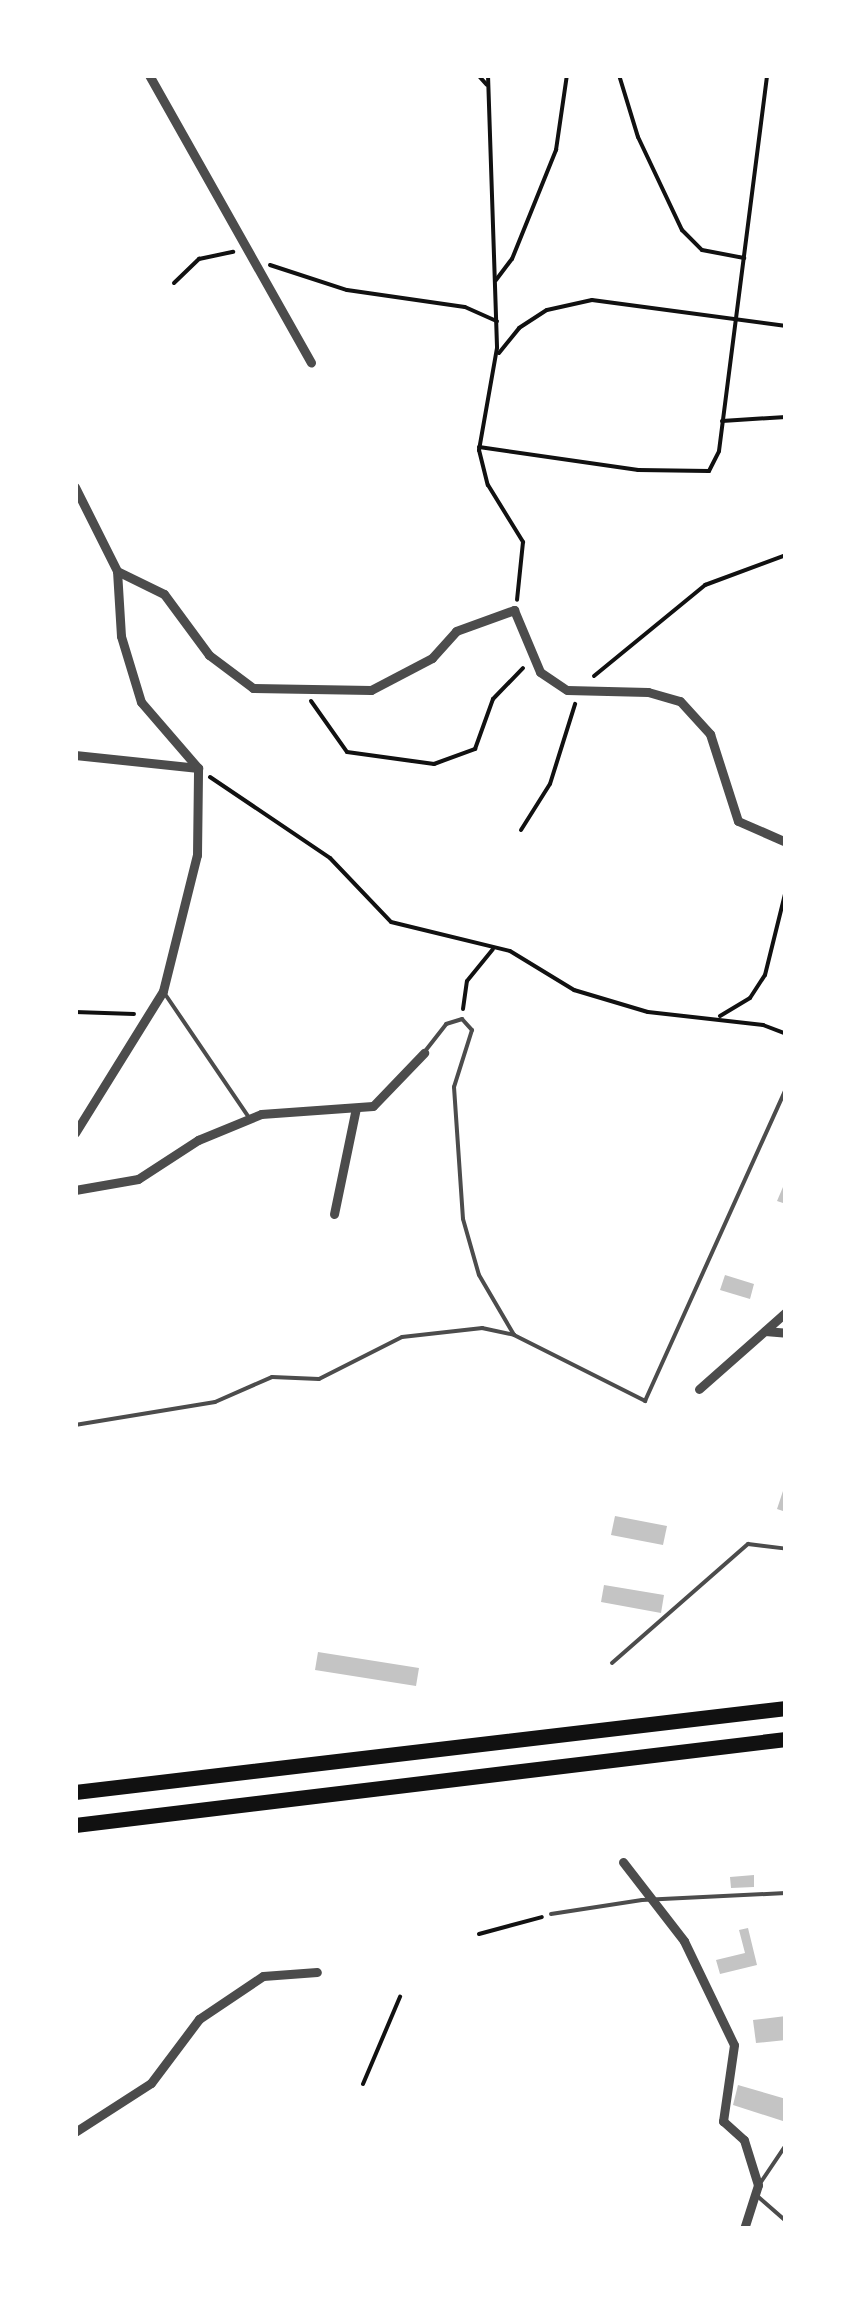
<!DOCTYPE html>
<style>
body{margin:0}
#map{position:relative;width:861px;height:2304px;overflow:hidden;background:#fff;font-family:"Public Sans",sans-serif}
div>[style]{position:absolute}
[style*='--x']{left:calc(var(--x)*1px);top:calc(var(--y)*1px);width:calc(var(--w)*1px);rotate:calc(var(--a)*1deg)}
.building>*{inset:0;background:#c4c4c4}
.path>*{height:4px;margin:-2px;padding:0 2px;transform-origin:2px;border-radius:2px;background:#111}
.service>*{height:4px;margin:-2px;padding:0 2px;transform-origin:2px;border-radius:2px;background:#4c4c4c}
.minor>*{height:9px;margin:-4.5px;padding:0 4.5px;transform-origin:4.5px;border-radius:4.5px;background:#4c4c4c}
.trunk>*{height:15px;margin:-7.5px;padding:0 7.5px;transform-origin:7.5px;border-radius:7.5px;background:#111}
span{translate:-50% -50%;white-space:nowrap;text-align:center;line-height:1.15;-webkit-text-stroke:8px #fff;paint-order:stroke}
.frame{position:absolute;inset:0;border:78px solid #fff;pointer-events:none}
</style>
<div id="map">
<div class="building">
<i style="clip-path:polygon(786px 1180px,786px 1204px,777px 1201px)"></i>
<i style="clip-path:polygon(725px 1275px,754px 1284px,750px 1299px,720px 1290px)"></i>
<i style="clip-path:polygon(783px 1491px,786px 1492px,786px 1512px,777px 1509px)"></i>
<i style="clip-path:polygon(615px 1516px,667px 1526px,663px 1545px,611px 1535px)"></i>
<i style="clip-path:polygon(604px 1585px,664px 1595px,661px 1613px,601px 1602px)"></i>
<i style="clip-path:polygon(318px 1652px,419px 1668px,416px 1686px,315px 1670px)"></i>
<i style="clip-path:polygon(754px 1875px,754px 1887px,731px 1888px,730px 1877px)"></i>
<i style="clip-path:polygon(748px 1928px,757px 1965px,720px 1974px,716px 1960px,745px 1953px,739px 1930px)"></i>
<i style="clip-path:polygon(786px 2016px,786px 2040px,756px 2043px,753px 2020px)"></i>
<i style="clip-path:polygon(738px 2085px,786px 2099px,786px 2122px,733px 2105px)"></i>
</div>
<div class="path">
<i style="--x:478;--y:75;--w:13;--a:48"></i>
<i style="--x:488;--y:75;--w:273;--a:88.1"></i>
<i style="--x:497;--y:348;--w:104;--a:100"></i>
<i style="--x:479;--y:450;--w:36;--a:76"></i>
<i style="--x:488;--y:485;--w:67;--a:58.4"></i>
<i style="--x:523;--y:542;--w:58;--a:95.9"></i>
<i style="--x:619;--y:75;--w:65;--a:73"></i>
<i style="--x:638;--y:137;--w:103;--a:64.7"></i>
<i style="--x:682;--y:230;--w:28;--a:45"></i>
<i style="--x:702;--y:250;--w:43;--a:10.8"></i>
<i style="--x:270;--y:265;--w:81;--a:18"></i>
<i style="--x:347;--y:290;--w:119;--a:8.2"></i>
<i style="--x:465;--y:307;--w:35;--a:24"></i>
<i style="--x:496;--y:280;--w:26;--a:-53"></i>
<i style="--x:512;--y:259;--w:118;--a:-68"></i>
<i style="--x:556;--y:150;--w:76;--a:-81.7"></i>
<i style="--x:174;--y:283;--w:35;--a:-44"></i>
<i style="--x:199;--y:259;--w:35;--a:-12"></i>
<i style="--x:499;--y:353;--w:32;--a:-51"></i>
<i style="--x:519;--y:328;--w:33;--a:-33"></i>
<i style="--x:547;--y:310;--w:46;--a:-12.5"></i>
<i style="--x:592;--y:300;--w:196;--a:7.6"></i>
<i style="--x:722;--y:421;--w:64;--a:-3.6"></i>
<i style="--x:479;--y:447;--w:161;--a:8.2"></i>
<i style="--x:638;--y:470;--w:71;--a:0.8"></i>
<i style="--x:709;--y:471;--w:22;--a:-63"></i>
<i style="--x:719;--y:451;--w:379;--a:-82.7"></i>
<i style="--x:594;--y:676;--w:144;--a:-39.3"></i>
<i style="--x:705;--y:585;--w:86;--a:-20.3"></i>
<i style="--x:311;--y:701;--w:62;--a:54.8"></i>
<i style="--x:347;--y:752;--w:88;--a:7.9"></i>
<i style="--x:434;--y:764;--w:44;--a:-20.1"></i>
<i style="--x:475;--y:749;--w:53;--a:-70.2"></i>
<i style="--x:493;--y:699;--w:43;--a:-45.9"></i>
<i style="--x:210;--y:777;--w:145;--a:34"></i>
<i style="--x:330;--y:858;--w:88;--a:46.4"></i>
<i style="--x:391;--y:922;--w:122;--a:13.7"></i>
<i style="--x:510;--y:951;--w:75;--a:31.4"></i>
<i style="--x:574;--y:990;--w:77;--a:16.6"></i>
<i style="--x:648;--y:1012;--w:116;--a:6.4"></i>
<i style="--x:763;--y:1025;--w:25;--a:21"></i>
<i style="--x:786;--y:796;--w:22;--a:90"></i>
<i style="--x:521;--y:830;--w:54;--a:-57.8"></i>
<i style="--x:550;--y:784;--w:84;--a:-72.6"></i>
<i style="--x:463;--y:1009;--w:28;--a:-82"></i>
<i style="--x:467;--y:981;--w:41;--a:-50.9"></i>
<i style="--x:75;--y:1012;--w:59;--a:1.9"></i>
<i style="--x:720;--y:1016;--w:35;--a:-31"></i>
<i style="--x:750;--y:998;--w:27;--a:-57"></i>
<i style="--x:765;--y:975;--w:88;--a:-76.1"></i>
<i style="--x:479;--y:1934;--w:65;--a:-15.1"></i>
<i style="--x:363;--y:2084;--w:95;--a:-67"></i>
</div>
<div class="service">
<i style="--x:165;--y:994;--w:151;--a:55.8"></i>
<i style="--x:426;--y:1050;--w:33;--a:-52"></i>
<i style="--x:446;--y:1024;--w:17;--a:-17"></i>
<i style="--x:462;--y:1019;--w:15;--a:48"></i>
<i style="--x:472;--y:1030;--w:60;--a:107.5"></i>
<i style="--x:454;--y:1087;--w:132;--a:86.1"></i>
<i style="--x:463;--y:1219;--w:58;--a:74.1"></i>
<i style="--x:479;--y:1275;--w:69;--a:59.7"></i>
<i style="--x:75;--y:1425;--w:142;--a:-9.3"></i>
<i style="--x:215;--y:1402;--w:62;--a:-23.7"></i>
<i style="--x:272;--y:1377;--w:47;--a:2.4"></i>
<i style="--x:319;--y:1379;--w:93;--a:-26.8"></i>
<i style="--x:402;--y:1337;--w:81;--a:-6.4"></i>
<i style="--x:482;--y:1328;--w:33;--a:12"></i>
<i style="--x:514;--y:1335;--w:147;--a:26.7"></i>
<i style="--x:645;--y:1401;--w:343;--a:-65.7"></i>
<i style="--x:612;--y:1663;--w:181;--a:-41.2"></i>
<i style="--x:748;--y:1544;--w:38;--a:7"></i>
<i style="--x:551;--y:1914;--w:92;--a:-8.7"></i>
<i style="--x:642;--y:1900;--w:144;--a:-2.8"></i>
<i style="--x:761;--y:2182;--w:45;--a:-56"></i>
<i style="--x:755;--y:2194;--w:41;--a:41.1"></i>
</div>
<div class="minor">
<i style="--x:149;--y:75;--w:330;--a:60.6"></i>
<i style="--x:75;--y:487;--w:94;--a:63.4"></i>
<i style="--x:75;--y:755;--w:124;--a:6"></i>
<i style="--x:198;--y:768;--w:87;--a:-130.8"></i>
<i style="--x:141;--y:702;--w:69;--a:-106.9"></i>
<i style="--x:121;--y:636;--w:65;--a:-93.5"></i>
<i style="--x:117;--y:571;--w:52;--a:26.1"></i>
<i style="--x:164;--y:594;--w:76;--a:53.6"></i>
<i style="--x:209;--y:655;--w:55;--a:36.9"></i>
<i style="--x:253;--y:688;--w:118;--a:1"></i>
<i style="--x:371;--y:690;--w:69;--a:-27.7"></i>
<i style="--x:432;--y:658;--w:36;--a:-48"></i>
<i style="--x:456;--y:631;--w:62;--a:-19.9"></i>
<i style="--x:514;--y:610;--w:67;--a:67.2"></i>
<i style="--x:540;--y:672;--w:32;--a:34"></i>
<i style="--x:567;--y:690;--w:81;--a:1.4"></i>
<i style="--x:648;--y:692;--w:33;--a:16"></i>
<i style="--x:680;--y:701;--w:45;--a:47.7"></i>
<i style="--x:710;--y:734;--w:91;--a:72.2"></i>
<i style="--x:738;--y:821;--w:52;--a:23.6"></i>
<i style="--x:75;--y:1133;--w:167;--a:-58.2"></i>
<i style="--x:163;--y:991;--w:140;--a:-76"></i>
<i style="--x:197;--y:855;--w:87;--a:-89.3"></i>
<i style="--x:75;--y:1190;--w:64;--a:-9.9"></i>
<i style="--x:138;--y:1179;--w:72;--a:-33"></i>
<i style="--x:198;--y:1140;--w:68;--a:-22.4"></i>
<i style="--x:261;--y:1114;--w:112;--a:-4.1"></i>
<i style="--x:373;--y:1106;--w:74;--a:-46.1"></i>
<i style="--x:334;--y:1214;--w:108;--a:-78.3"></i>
<i style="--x:765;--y:1331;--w:21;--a:5"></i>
<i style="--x:699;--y:1389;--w:116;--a:-41.5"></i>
<i style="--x:623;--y:1862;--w:100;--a:52.3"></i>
<i style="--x:684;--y:1941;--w:115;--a:64.3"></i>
<i style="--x:734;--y:2045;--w:77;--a:98.2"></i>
<i style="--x:723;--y:2121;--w:28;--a:42"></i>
<i style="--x:744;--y:2140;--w:47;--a:72.7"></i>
<i style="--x:758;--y:2185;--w:46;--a:107.7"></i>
<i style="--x:75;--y:2132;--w:90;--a:-32.8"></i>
<i style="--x:151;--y:2083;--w:80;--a:-53.1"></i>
<i style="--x:199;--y:2019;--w:77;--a:-33.9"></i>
<i style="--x:263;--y:1976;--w:54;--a:-4.2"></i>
</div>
<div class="trunk">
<i style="--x:75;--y:1792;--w:716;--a:-6.74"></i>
<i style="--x:75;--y:1825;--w:716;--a:-6.9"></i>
</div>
<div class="frame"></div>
</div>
